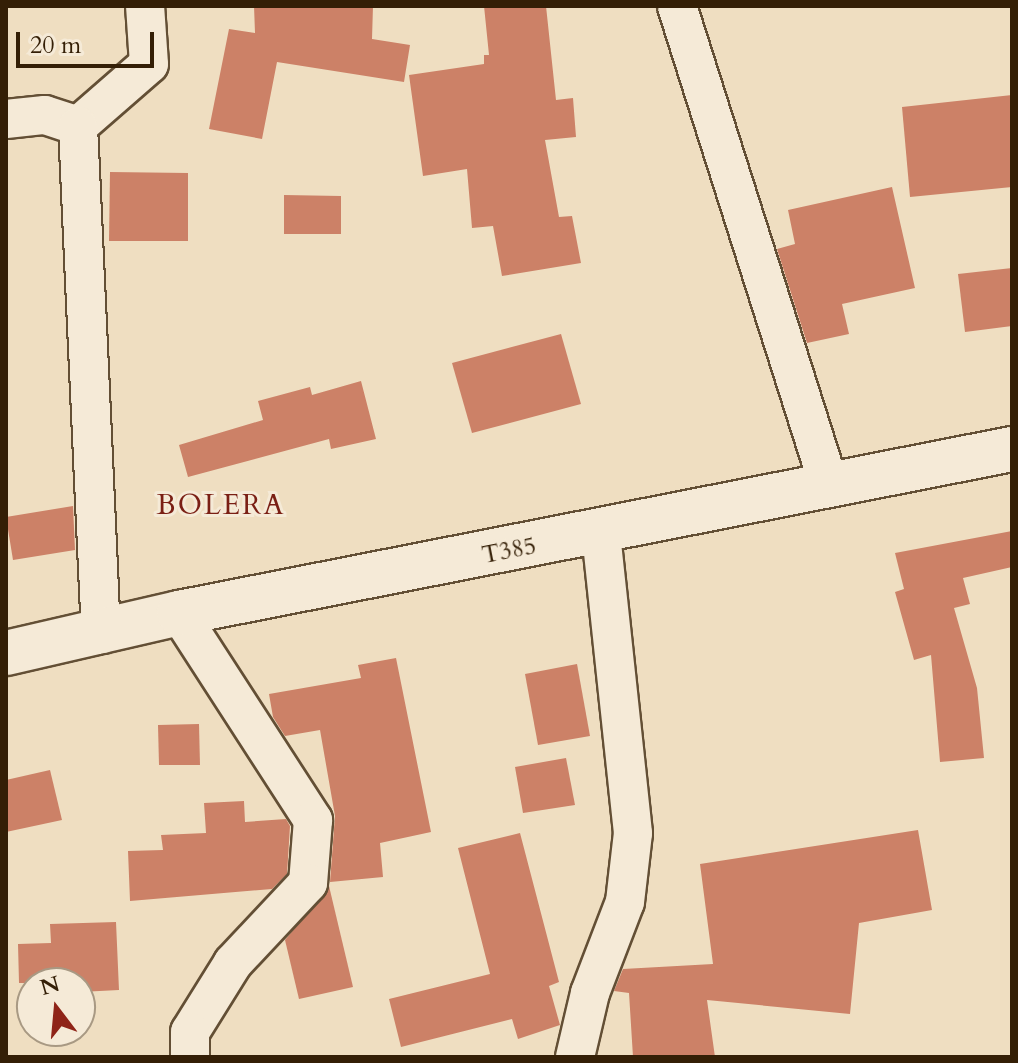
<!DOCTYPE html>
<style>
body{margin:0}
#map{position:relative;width:1018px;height:1063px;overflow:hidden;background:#efdec1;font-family:Cardo,serif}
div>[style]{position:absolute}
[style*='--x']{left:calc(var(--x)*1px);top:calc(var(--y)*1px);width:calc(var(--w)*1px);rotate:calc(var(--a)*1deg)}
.building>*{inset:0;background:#cc8167}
.roads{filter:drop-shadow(2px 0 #634f35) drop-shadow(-2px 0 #634f35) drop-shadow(0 2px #634f35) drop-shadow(0 -2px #634f35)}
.minor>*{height:38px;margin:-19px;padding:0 19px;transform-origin:19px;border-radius:19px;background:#f5ead7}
.tertiary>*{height:44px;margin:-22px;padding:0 22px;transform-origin:22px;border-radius:22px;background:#f5ead7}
span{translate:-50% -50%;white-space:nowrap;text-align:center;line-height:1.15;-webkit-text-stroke:6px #f5ead7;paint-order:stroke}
.street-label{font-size:24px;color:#341f06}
.quarter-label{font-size:28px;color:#7a1f14;letter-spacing:2px}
.frame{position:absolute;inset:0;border:8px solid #341f06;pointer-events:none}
.north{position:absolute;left:16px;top:967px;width:80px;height:80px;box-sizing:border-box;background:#f5ead7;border:2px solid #a89983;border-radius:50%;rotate:344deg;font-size:22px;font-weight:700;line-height:32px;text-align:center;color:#341f06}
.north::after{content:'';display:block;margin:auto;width:28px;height:36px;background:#8f2418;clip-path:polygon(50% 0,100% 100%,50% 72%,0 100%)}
.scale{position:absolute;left:16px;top:32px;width:138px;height:36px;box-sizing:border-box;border:4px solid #341f06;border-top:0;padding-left:10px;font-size:24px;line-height:28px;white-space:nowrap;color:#341f06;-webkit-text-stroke:6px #f5ead7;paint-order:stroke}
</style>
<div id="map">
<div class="building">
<i style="clip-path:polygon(254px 6px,373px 6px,372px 39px,410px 45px,404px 82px,277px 62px,262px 139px,209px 129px,229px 29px,255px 33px)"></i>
<i style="clip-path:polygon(484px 6px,546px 6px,556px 100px,573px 98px,576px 137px,545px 140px,559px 217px,572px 216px,581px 263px,502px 276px,493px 226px,472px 228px,467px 169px,423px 176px,409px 75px,484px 64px,484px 55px,489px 55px)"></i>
<i style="clip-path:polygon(1012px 95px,1012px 187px,910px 197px,902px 107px)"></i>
<i style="clip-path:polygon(110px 172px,188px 173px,188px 241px,109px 241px)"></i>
<i style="clip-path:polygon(892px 187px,915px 288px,842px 304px,849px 334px,807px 343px,777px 249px,795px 244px,788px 210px)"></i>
<i style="clip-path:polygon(284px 195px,341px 196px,341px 234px,284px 234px)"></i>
<i style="clip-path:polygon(1012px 268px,1012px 326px,965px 332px,958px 274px)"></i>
<i style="clip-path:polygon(561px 334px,581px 404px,472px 433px,452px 363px)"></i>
<i style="clip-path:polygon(361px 381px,376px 439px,331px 449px,329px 439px,188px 477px,179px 445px,263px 420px,258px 401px,310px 387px,312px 395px)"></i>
<i style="clip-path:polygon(73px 506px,75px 550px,13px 560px,6px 517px)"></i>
<i style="clip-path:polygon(1012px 531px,1012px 567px,963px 578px,970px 604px,954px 608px,977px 688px,984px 758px,940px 762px,931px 655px,914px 660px,895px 592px,904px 589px,895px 553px)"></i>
<i style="clip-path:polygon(396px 658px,431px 832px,380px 843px,383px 877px,330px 882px,335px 816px,320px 730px,285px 736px,273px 717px,269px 694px,361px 678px,358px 665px)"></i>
<i style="clip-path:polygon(577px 664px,590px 736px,538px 745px,525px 674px)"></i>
<i style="clip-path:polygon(199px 724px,200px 765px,159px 765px,158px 725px)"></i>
<i style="clip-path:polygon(566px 758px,575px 805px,523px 813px,515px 767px)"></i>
<i style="clip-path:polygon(50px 770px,62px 820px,6px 832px,6px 780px)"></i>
<i style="clip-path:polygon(244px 801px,245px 822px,286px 819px,290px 826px,287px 874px,272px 889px,130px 901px,128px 851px,163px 850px,161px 835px,206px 833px,204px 803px)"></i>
<i style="clip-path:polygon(918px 830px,932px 910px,859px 923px,850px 1014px,707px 1000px,715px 1057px,633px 1057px,629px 993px,614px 991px,623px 969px,713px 964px,700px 864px)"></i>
<i style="clip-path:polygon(520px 833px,559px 982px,549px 986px,560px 1025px,518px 1039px,512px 1019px,401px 1047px,389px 999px,490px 974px,458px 848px)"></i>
<i style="clip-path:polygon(329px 886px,353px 987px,299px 999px,285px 940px)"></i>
<i style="clip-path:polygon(116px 922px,119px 990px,80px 992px,80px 983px,19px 983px,18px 944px,51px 943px,50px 924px)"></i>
</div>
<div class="roads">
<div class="minor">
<i style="--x:677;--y:6;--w:498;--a:72.4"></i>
<i style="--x:6;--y:119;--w:39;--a:-6"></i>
<i style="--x:45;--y:115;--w:35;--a:18"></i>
<i style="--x:78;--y:126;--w:94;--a:-41.1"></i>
<i style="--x:149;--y:64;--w:58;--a:-93.9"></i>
<i style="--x:78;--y:126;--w:509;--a:87.41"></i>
<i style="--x:179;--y:613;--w:247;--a:57.1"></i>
<i style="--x:313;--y:820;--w:63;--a:94.5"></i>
<i style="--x:308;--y:883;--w:110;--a:133.2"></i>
<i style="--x:233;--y:963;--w:81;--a:121.9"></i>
<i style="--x:190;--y:1032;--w:25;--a:90"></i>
<i style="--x:575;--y:1057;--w:66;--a:-76.8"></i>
<i style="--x:590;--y:993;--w:97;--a:-69"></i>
<i style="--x:625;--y:902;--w:69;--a:-83.4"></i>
<i style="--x:633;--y:833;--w:302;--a:-96.1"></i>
</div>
<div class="tertiary">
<i style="--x:6;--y:653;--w:178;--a:-13"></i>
<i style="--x:179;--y:613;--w:849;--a:-11.14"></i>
</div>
</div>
<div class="street-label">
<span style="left:509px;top:551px;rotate:-11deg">T385</span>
</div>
<div class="quarter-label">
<span style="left:221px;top:505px">BOLERA</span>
</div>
<div class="frame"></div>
<div class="north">N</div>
<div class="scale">20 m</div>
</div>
